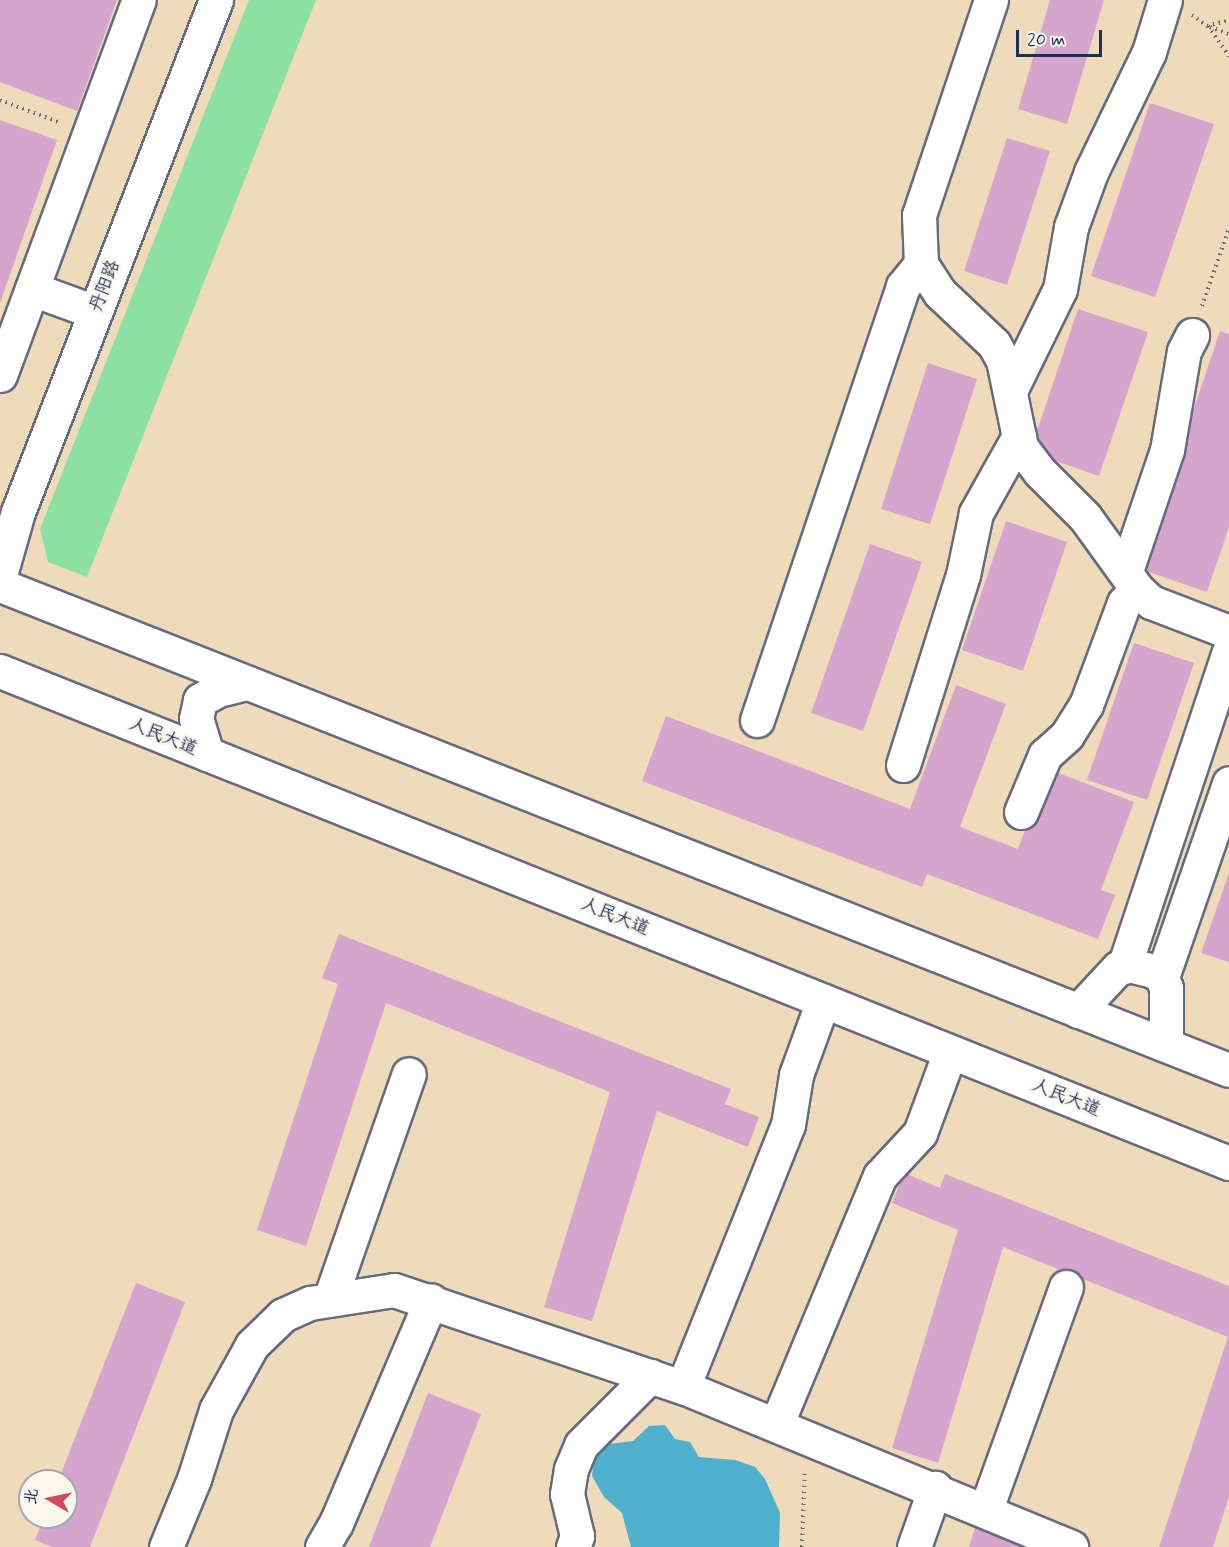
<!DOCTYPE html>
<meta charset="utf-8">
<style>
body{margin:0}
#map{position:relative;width:1229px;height:1547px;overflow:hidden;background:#efdbba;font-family:Mynerve,"LXGW WenKai TC",sans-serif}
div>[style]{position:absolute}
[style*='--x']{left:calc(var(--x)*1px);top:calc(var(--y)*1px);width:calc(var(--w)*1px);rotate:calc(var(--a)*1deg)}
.green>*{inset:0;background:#8be0a2}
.water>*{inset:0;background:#4eb0cd}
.building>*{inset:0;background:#d5a5ce}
.path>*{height:4px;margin-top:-2px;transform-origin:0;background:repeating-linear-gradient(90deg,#656b7e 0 1.5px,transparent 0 6px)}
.roads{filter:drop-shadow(2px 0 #656b7e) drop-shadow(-2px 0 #656b7e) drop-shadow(0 2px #656b7e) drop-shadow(0 -2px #656b7e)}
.minor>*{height:33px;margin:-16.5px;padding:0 16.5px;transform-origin:16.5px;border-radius:16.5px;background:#fff}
.major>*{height:33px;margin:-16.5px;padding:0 16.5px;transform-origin:16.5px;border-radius:16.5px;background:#fff}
span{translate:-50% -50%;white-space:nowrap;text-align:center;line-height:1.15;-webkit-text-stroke:6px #fbf7ec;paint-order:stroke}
.street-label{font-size:18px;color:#1b2f5e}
.north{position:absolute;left:18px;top:1469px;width:60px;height:60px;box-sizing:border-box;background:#fbf7ec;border:2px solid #a1a7b3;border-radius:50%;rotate:279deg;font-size:16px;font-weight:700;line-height:24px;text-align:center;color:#1b2f5e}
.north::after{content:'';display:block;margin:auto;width:21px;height:27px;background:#d1495b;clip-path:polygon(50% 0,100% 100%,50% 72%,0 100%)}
.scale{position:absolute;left:1016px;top:30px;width:86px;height:27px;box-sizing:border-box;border:3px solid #1b2f5e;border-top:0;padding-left:8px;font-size:18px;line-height:21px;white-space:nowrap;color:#1b2f5e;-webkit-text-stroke:4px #fbf7ec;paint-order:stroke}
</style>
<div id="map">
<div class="green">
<i style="clip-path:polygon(249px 0,316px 0,87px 577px,48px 562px,40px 529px)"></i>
</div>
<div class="water">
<i style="clip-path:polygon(665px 1425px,675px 1439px,690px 1442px,699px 1457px,735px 1460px,755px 1467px,765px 1479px,780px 1513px,779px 1547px,631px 1547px,622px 1513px,604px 1497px,592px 1476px,594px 1459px,609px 1444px,633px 1441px,649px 1426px)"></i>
</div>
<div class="building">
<i style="clip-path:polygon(0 0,117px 0,77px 111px,0 82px)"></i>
<i style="clip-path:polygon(1050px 0,1104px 0,1067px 124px,1018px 109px)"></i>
<i style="clip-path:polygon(1150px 103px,1214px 124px,1155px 297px,1091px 276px)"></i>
<i style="clip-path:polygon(0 120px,57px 140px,0 303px)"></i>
<i style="clip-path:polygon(1007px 138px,1050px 151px,1007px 285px,964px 271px)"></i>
<i style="clip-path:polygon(1078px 309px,1148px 332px,1099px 476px,1030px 452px)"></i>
<i style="clip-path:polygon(1220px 331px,1229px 334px,1229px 527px,1207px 592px,1140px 569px)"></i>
<i style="clip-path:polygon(928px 363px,977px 379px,930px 524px,881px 509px)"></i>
<i style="clip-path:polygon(1006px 521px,1067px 542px,1023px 671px,962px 650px)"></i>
<i style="clip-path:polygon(870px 544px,922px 562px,863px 731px,811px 713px)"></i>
<i style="clip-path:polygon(1134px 643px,1194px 663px,1147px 800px,1087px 780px)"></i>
<i style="clip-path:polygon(956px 685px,1006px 704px,960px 827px,1018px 849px,1048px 769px,1134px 802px,1101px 890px,1115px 895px,1098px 939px,927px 874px,922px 887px,642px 781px,666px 716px,910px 809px)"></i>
<i style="clip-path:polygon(1229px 873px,1229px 962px,1201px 953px)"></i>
<i style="clip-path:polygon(339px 934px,731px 1089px,725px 1104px,759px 1117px,748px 1147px,657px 1111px,592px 1321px,544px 1307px,610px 1092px,386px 1003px,306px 1246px,257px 1230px,338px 984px,322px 978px)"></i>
<i style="clip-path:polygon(904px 1173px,940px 1188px,945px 1174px,1229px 1286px,1229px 1497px,1213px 1547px,1159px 1547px,1228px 1337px,1003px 1247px,938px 1463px,892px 1448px,958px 1230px,892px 1203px)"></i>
<i style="clip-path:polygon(136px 1283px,185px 1302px,90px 1547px,52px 1547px,35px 1540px,44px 1517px,66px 1517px,66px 1481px,58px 1481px)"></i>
<i style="clip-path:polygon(428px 1393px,481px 1414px,430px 1547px,369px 1547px)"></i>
<i style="clip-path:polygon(976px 1525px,1023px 1541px,1021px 1547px,969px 1547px)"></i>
</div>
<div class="path">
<i style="--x:1192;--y:15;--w:19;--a:36"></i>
<i style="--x:1207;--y:26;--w:23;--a:-15"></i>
<i style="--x:1208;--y:26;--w:37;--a:55"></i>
<i style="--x:1210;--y:27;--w:20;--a:20"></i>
<i style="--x:0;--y:100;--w:65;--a:20.7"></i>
<i style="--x:1202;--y:306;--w:83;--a:-70.9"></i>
<i style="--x:802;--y:1547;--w:77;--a:-87.8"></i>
</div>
<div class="roads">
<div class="minor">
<i style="--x:991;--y:0;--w:227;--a:108.5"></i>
<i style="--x:919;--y:215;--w:49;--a:87.7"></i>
<i style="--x:921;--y:264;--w:35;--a:57"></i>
<i style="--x:940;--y:293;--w:74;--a:43.4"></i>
<i style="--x:994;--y:344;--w:18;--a:61"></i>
<i style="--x:1003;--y:360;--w:89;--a:78.3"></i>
<i style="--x:1021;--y:447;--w:31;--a:53"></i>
<i style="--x:1040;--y:472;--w:64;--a:45"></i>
<i style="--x:1085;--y:517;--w:89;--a:54.2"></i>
<i style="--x:1137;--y:589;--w:19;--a:43"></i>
<i style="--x:1151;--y:602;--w:84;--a:21"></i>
<i style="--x:32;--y:289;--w:67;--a:20.1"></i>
<i style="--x:0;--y:375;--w:400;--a:-69.7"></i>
<i style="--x:1011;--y:389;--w:111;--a:-63.9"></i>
<i style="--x:1060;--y:289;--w:63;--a:-79.9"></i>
<i style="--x:1071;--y:227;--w:59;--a:-70"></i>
<i style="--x:1091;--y:172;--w:133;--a:-64.2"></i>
<i style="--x:1149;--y:52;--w:54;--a:-72.9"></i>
<i style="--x:1126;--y:571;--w:128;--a:-71.3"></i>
<i style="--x:1167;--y:450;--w:100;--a:-80.3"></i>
<i style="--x:1184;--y:351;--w:18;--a:-63"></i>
<i style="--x:0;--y:575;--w:66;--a:-74.1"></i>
<i style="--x:18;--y:512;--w:549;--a:-68.86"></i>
<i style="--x:757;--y:720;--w:458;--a:-71.4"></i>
<i style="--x:903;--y:286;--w:28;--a:-51"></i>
<i style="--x:903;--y:765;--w:199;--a:-72.5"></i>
<i style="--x:963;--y:575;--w:63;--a:-78.2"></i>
<i style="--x:976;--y:513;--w:88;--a:-60.8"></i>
<i style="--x:1021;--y:812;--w:62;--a:-67.2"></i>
<i style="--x:1045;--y:755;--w:30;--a:-42"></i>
<i style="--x:1067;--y:735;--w:36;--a:-58"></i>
<i style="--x:1086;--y:705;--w:109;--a:-69.6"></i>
<i style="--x:1124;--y:603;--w:19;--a:-47"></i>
<i style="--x:1124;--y:967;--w:333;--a:-71.6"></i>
<i style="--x:1162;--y:977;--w:205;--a:-70.9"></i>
<i style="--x:1078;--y:1011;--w:59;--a:-47.1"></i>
<i style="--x:1118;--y:968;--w:10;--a:-17"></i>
<i style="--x:1128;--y:965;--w:26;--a:13"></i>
<i style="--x:1153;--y:971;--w:11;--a:34"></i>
<i style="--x:1162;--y:977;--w:12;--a:70"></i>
<i style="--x:1166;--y:988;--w:57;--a:90"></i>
<i style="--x:330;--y:1299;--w:238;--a:-70.7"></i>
<i style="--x:683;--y:1387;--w:282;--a:-68.2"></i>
<i style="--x:788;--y:1125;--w:51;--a:-80.9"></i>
<i style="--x:796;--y:1075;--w:79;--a:-70"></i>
<i style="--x:777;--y:1423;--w:268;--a:-67.4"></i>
<i style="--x:880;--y:1176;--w:59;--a:-47.1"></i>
<i style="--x:920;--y:1133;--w:86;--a:-69.7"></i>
<i style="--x:986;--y:1509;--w:236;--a:-70.2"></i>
<i style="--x:166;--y:1547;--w:74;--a:-67.6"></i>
<i style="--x:194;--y:1479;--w:72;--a:-72.3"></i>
<i style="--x:216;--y:1410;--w:74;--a:-61"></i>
<i style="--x:252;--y:1345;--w:43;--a:-44.1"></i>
<i style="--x:283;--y:1315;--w:30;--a:-24"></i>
<i style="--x:310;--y:1303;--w:85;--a:-8.8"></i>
<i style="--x:394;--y:1290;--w:305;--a:18.6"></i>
<i style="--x:683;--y:1387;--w:420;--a:22.4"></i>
<i style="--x:322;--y:1547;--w:28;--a:-60"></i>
<i style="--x:336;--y:1523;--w:242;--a:-66.9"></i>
<i style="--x:573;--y:1547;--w:12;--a:-70"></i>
<i style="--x:577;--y:1536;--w:43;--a:-103.4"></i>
<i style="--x:567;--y:1494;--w:25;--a:-81"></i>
<i style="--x:571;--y:1469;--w:26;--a:-67"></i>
<i style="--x:581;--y:1445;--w:98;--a:-45"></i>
<i style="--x:914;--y:1547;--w:63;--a:-70.4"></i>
</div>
<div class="major">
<i style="--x:0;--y:585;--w:1321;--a:21.54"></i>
<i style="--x:0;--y:671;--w:1324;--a:21.82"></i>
<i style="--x:207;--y:754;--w:37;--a:-107"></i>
<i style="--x:196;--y:719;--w:19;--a:-78"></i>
<i style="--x:200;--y:700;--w:21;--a:-29"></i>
<i style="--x:218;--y:690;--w:30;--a:-14"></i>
</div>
</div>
<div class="street-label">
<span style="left:105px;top:286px;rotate:-69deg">丹阳路</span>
<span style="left:163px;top:737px;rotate:22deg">人民大道</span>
<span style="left:615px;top:917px;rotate:22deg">人民大道</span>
<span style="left:1066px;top:1098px;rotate:22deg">人民大道</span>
</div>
<div class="north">北</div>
<div class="scale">20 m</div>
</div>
